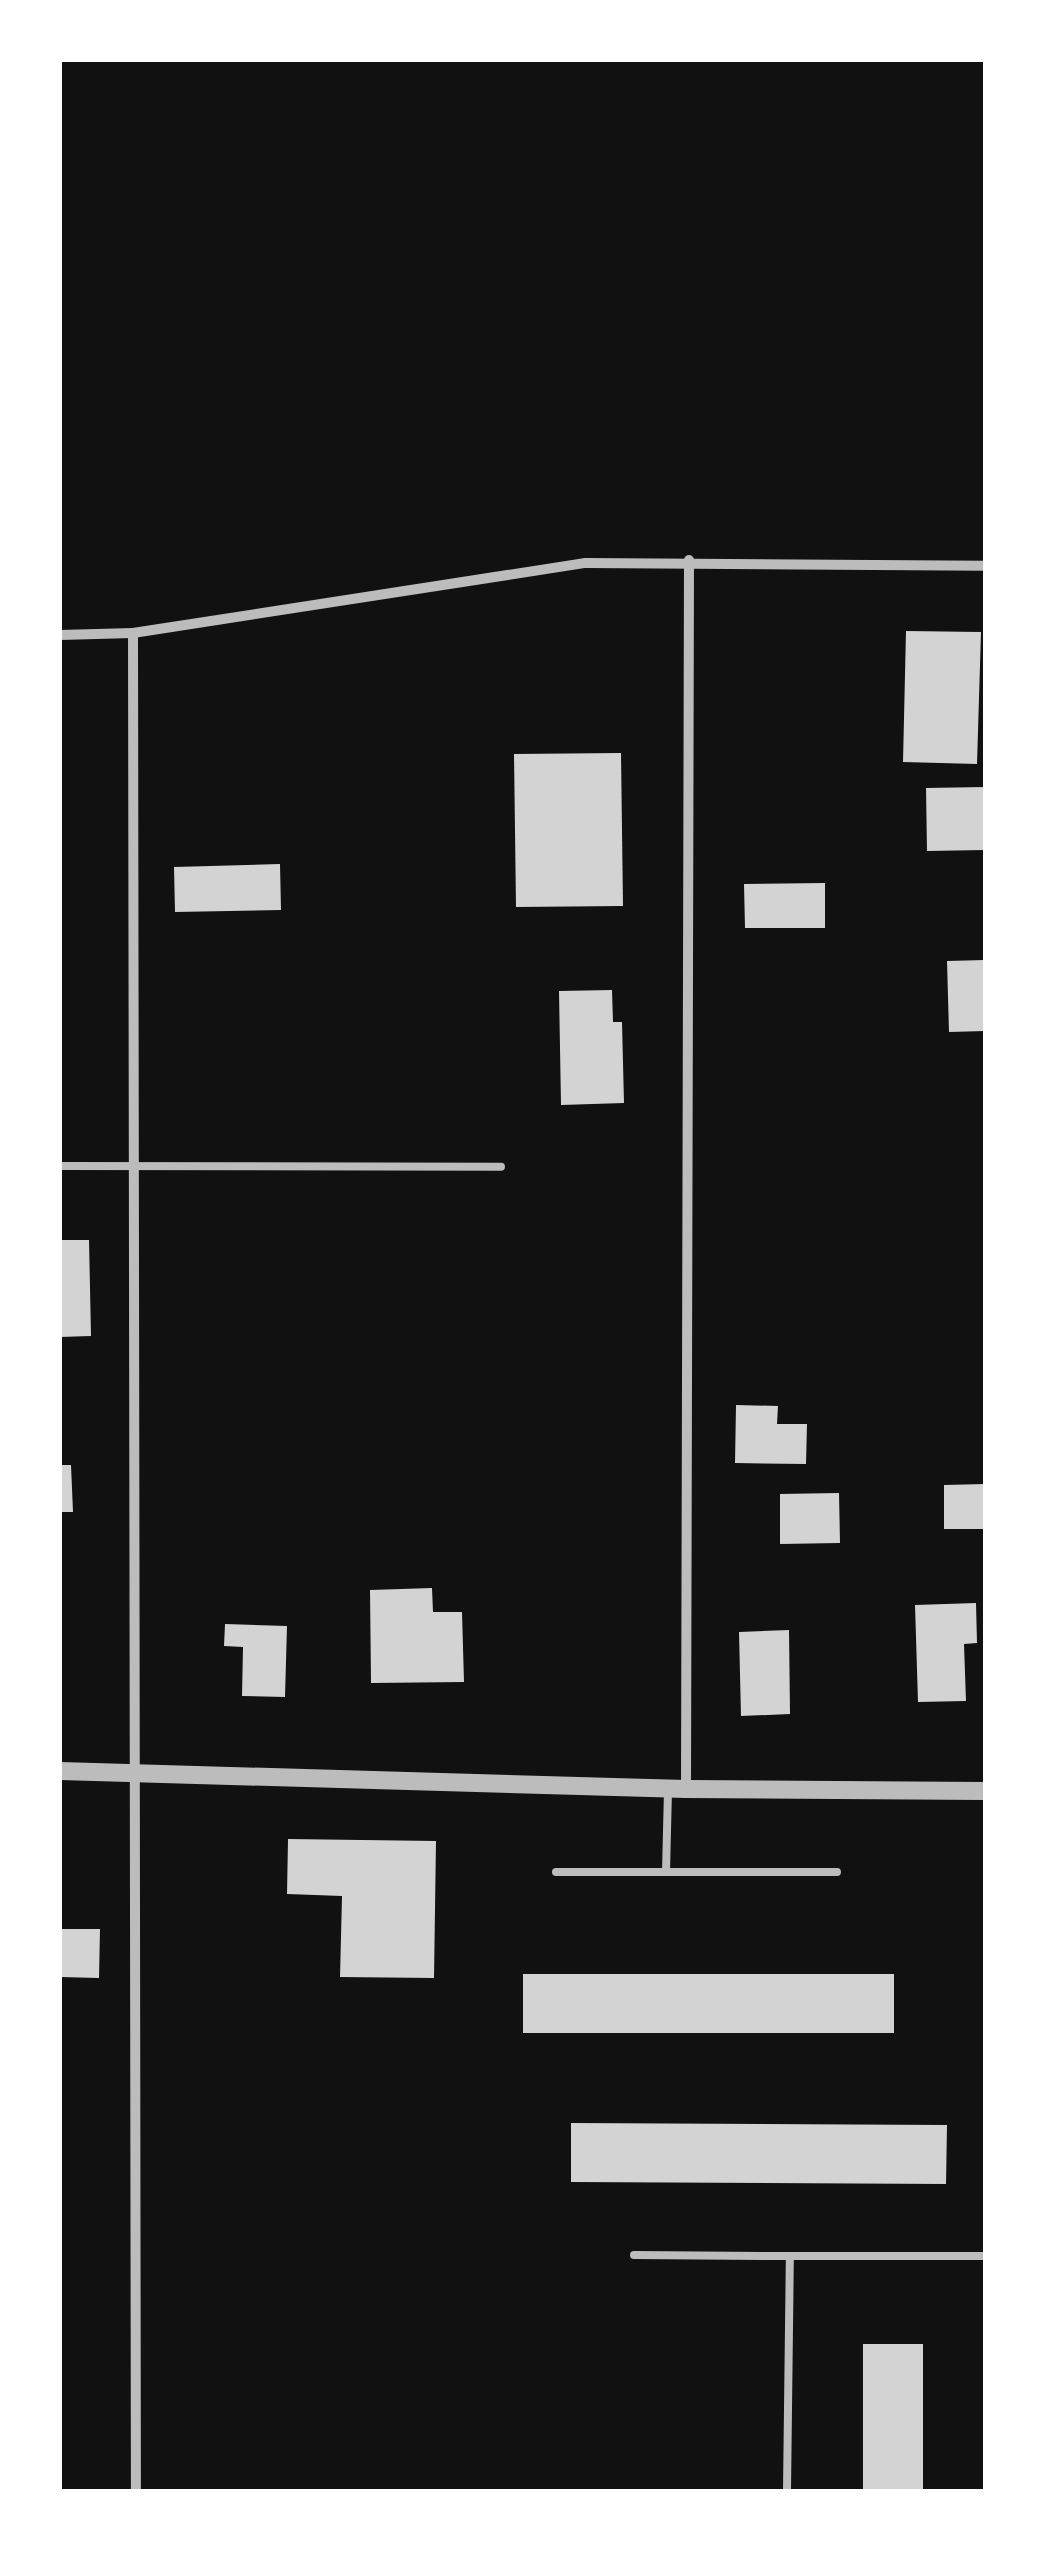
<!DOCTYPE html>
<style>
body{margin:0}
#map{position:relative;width:1045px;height:2551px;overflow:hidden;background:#111;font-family:"DejaVu Sans",sans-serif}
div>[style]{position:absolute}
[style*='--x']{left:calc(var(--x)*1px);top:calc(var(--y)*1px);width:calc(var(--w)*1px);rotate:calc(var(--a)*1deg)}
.building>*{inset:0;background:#d3d3d3}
.service>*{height:8px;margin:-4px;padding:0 4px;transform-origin:4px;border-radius:4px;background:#bcbcbc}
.minor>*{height:10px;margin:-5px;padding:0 5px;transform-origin:5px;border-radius:5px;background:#bcbcbc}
.tertiary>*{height:18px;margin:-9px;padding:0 9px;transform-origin:9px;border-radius:9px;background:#bcbcbc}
span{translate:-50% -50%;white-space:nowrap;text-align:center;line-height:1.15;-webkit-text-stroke:9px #fff;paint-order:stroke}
.frame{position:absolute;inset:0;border:62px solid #fff;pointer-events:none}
</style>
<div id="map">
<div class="building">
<i style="clip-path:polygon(906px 631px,981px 632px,977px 764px,903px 762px)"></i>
<i style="clip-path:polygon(621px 753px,623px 906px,516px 907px,514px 754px)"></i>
<i style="clip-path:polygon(985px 787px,985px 850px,927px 851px,926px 788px)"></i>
<i style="clip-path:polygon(280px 864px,281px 910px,175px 912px,174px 867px)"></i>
<i style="clip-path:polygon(825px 883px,825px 928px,745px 928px,744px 884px)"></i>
<i style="clip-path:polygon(985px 960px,985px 1031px,949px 1032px,947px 961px)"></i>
<i style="clip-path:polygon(612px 990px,613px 1022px,622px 1022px,624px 1103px,561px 1105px,559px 991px)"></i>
<i style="clip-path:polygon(60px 1240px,89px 1240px,91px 1336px,60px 1337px)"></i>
<i style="clip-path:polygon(736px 1405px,778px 1406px,777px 1424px,807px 1424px,806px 1464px,735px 1463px)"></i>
<i style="clip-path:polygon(60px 1465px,71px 1465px,73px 1512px,60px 1512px)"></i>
<i style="clip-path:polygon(985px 1484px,985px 1529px,944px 1529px,944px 1485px)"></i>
<i style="clip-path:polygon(839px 1493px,840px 1543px,780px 1544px,780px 1494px)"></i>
<i style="clip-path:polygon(432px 1588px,433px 1612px,462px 1612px,464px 1682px,371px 1683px,370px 1590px)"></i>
<i style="clip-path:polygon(976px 1603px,977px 1643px,964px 1644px,966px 1701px,918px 1702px,915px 1605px)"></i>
<i style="clip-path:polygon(225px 1624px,287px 1626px,285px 1697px,242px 1696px,243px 1647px,224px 1646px)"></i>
<i style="clip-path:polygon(789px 1630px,790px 1714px,741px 1716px,739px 1632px)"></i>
<i style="clip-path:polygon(288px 1839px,436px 1841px,434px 1978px,340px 1977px,342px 1896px,287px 1894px)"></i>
<i style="clip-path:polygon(60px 1929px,100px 1929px,99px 1978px,60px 1977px)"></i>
<i style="clip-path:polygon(523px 1974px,894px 1974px,894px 2033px,523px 2033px)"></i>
<i style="clip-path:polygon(571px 2123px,947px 2125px,946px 2184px,571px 2182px)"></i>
<i style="clip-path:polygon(863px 2344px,923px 2344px,923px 2491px,863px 2491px)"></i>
</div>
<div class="service">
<i style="--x:60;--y:1166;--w:441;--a:0.1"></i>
<i style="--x:556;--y:1872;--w:281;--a:0"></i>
<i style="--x:666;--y:1872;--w:84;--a:-88.6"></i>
<i style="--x:634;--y:2255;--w:156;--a:0.4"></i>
<i style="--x:787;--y:2491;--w:235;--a:-89.3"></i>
<i style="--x:790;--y:2256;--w:195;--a:0"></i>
</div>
<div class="minor">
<i style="--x:133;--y:633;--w:1858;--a:89.91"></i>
<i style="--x:60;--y:635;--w:73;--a:-1.6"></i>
<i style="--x:133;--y:633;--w:458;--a:-8.8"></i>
<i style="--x:586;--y:563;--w:399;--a:0.4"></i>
<i style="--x:686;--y:1789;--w:1229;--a:-89.86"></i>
</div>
<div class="tertiary">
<i style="--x:60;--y:1771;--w:626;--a:1.65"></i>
<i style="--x:686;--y:1789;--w:299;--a:0.4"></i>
</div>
<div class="frame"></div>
</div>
